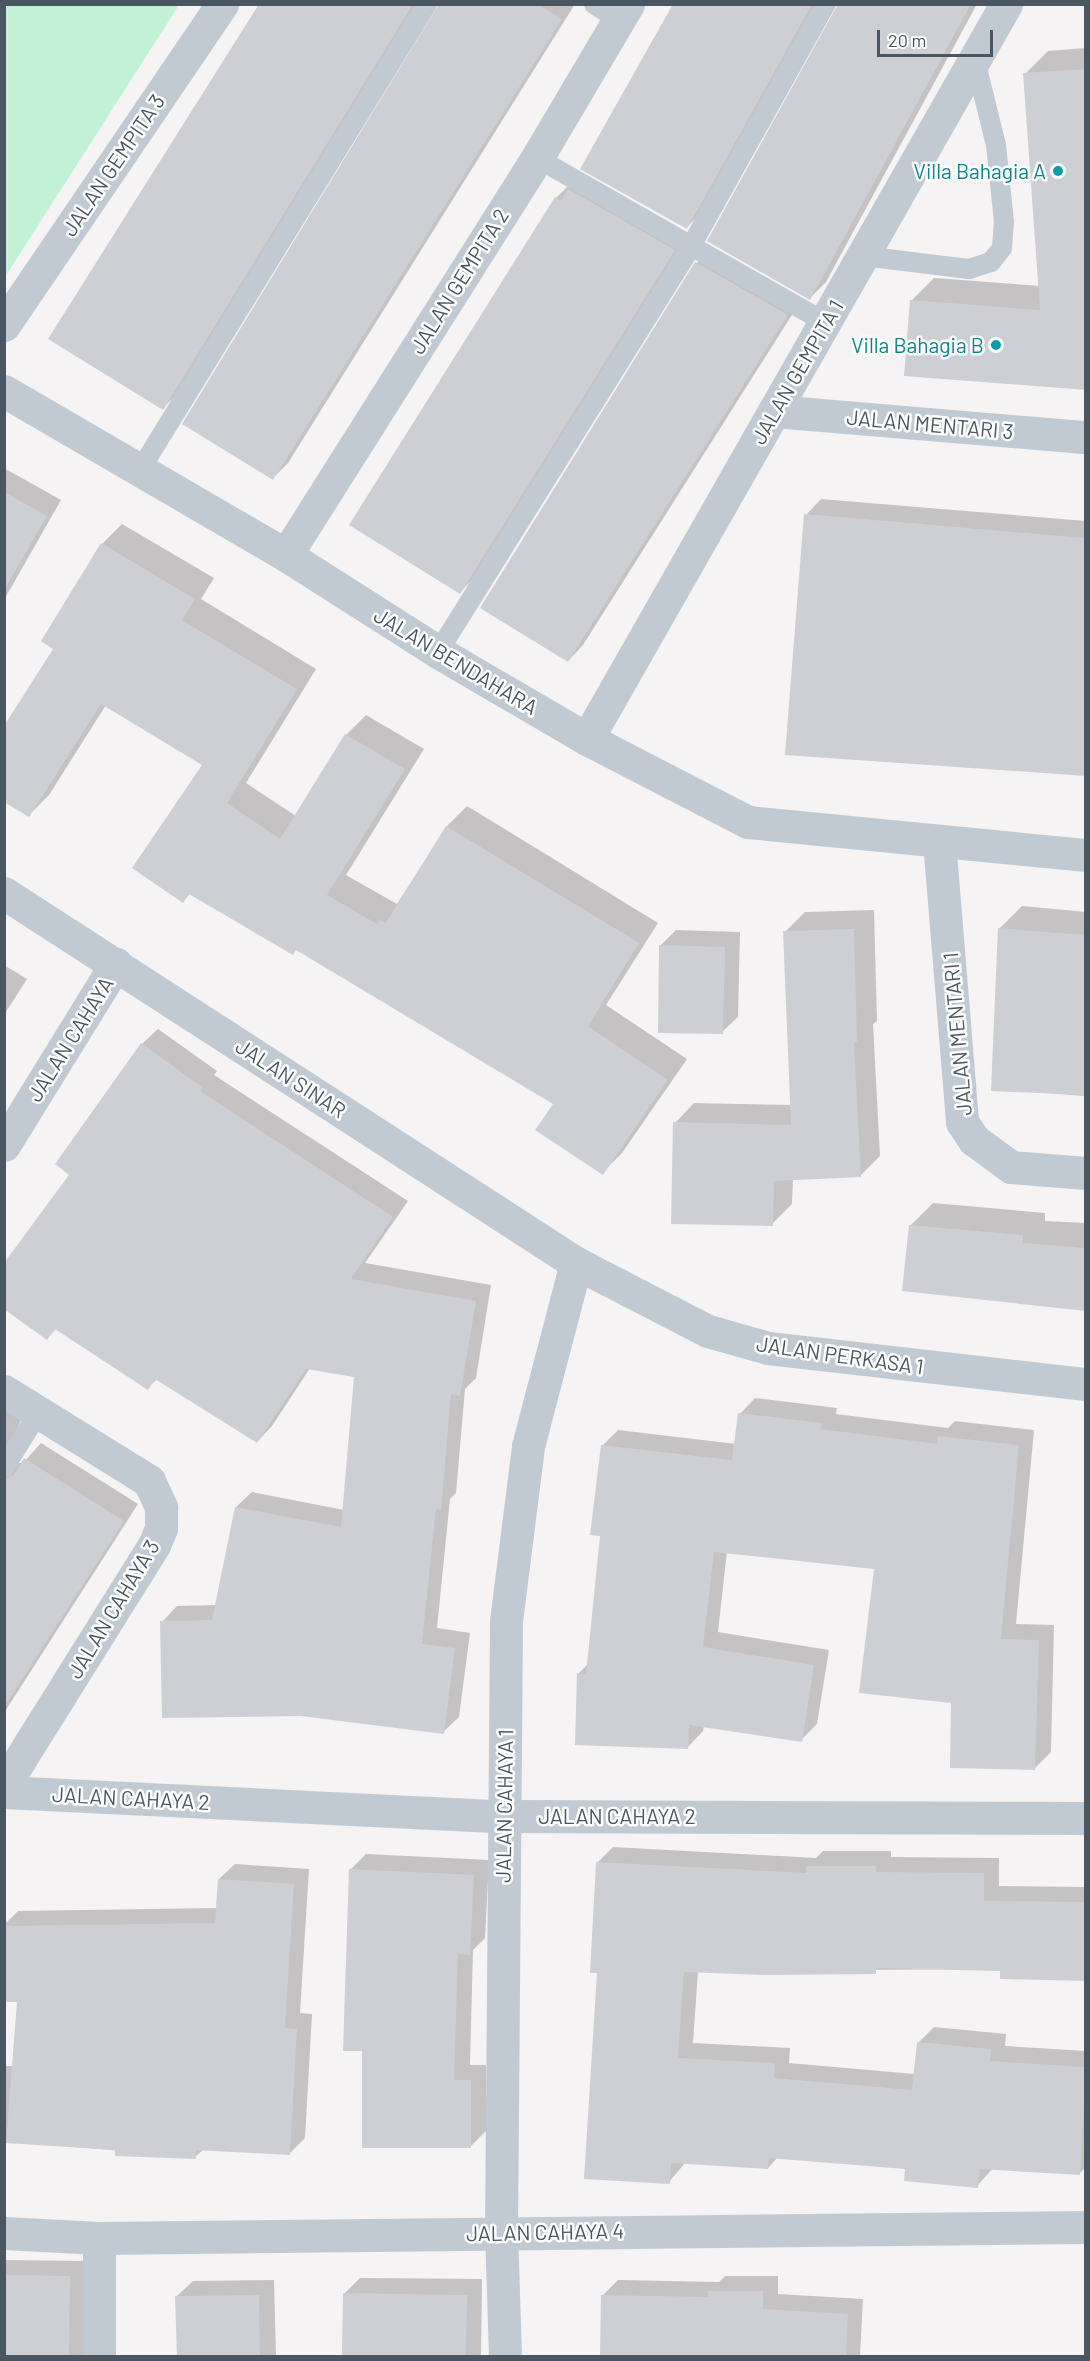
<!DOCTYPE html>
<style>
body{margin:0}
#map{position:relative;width:1090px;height:2361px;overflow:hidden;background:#f5f3f3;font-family:Barlow,sans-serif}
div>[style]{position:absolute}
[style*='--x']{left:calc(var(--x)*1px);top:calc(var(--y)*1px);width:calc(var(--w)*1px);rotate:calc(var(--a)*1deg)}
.green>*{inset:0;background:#c3f1d5}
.shadow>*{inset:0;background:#0003}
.building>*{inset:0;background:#cdcfd5}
.lane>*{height:20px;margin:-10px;padding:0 10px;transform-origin:10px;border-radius:10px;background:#c1cad2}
.street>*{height:33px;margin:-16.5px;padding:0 16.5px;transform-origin:16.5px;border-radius:16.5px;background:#c1cad2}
.dots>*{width:16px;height:16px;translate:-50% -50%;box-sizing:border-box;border:3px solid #fff;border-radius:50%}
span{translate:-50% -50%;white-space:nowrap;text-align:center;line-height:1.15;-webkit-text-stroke:5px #fff;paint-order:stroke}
.street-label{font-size:21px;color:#4a5661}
.culture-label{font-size:21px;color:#0d838f}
.right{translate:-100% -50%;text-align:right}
.frame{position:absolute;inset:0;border:6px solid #4a5661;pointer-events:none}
.scale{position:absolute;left:877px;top:30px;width:116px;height:27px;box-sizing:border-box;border:3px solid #4a5661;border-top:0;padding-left:8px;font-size:18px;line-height:21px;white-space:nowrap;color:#4a5661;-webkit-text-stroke:4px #fff;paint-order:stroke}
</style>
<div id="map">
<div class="green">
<i style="clip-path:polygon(5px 4px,179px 5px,5px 277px,4px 5px)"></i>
</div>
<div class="shadow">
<i style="clip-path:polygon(262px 4px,417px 4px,178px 393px,163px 408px)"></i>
<i style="clip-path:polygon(439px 4px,575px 4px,288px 463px,273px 478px)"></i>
<i style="clip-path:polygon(674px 4px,818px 4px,702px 212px,686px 228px)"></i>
<i style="clip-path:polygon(838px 4px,977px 4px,826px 282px,810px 298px)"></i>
<i style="clip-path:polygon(1086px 48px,1086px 389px,911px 301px,934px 278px,1040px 286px,1025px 74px,1048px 51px)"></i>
<i style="clip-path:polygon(571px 183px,689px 234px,476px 576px,460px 592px,556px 198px)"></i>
<i style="clip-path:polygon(712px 247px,802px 299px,583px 645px,568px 661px,697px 263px)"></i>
<i style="clip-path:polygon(4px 468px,61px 500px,4px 600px)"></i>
<i style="clip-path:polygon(821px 499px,1086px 521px,1086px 775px,806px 515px)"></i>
<i style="clip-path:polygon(122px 524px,214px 578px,201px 599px,316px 669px,246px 783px,296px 816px,346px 735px,366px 715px,424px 749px,346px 875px,397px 904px,447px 826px,467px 806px,658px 923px,606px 1005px,687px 1059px,622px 1153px,602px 1173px,556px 1103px,297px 949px,191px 893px,183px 901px,204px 765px,106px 705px,49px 795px,29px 815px,55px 648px,43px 641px,102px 544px)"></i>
<i style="clip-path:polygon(1022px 906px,1086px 912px,1086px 1096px,992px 1089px,999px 929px)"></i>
<i style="clip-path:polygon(874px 910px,877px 1021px,873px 1024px,880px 1156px,860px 1176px,793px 1179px,792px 1204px,772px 1224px,675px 1123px,694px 1103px,792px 1105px,785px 932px,805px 912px)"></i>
<i style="clip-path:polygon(676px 930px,740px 932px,738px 1017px,722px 1032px,660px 946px)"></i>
<i style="clip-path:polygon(4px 965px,27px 979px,4px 1015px)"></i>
<i style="clip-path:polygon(158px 1029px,217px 1071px,214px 1075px,408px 1201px,365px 1263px,491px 1285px,476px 1378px,465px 1389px,456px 1493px,450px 1499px,437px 1628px,470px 1633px,459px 1717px,443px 1732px,162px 1622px,177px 1606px,217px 1605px,236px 1507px,252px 1492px,344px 1510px,356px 1376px,310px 1368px,272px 1426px,257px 1442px,157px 1379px,148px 1388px,57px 1328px,47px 1338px,72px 1174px,142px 1044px)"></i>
<i style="clip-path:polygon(933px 1203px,1045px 1213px,1045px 1221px,1086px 1223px,1086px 1308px,910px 1226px)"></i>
<i style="clip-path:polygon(755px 1398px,837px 1408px,836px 1414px,948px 1428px,955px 1421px,1034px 1430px,1016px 1624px,1054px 1625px,1051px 1752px,1035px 1768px,953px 1702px,875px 1568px,727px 1551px,718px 1632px,829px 1650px,817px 1724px,801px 1740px,704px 1725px,703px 1731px,688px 1747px,578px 1674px,588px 1664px,601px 1535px,603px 1445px,618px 1430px,736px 1444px,740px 1414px)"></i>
<i style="clip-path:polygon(4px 1400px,25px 1412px,7px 1450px,13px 1463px,23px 1463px,41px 1443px,138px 1504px,4px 1713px)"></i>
<i style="clip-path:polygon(613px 1847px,816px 1858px,823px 1851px,891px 1851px,891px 1857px,999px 1858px,999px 1886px,1086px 1887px,1086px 1979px,1001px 1969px,698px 1971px,693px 2043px,790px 2048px,789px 2063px,914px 2074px,918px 2043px,934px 2027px,1006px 2034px,1005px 2046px,1086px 2051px,1086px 2167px,1080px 2173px,993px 2168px,977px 2186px,906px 2168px,778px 2157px,768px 2168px,685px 2163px,669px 2182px,599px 1972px,597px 1863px)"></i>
<i style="clip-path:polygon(366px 1854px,489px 1860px,485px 1938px,473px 1950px,470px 2065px,486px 2065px,486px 2131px,470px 2147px,350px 1870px)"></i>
<i style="clip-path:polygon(235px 1864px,309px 1869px,300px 2013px,312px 2014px,305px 2138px,289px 2154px,204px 2149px,195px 2157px,4px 2141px,4px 2066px,14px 2066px,18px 2000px,4px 2000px,4px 1925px,18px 1911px,217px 1908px,219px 1879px)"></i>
<i style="clip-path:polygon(4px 2260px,85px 2261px,84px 2356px,4px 2356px)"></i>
<i style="clip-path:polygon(725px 2276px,778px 2276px,778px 2294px,863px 2299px,860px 2356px,601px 2356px,602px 2296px,618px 2280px,719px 2282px)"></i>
<i style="clip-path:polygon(360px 2278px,482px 2279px,481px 2356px,344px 2356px,345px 2293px)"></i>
<i style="clip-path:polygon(274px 2280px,276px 2356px,178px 2356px,177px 2296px,193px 2281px)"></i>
</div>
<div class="building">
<i style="clip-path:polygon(259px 4px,413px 4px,163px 410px,48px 339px)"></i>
<i style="clip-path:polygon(439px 4px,538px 4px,562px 19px,273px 480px,182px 424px)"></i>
<i style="clip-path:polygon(673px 4px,812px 4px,687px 229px,580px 169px)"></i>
<i style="clip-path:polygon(838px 4px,971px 4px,810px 300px,707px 241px)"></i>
<i style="clip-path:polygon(1086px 69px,1086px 390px,904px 376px,910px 300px,1040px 310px,1023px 73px)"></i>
<i style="clip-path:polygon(568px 189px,675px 250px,460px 594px,349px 525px,555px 197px,561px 201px)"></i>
<i style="clip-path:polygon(695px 262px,788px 315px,568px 662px,480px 608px)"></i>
<i style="clip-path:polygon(4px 492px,47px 516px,4px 590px)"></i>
<i style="clip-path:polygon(804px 514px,1086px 538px,1086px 776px,785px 755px)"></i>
<i style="clip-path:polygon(101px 543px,195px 599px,182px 620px,297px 689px,227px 803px,280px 839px,345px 734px,405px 769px,327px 895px,377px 924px,380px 920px,386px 923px,446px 826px,639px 943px,588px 1026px,668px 1080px,603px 1175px,535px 1130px,553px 1104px,296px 950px,293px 955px,189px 894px,183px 903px,132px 868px,202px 765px,101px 704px,29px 817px,4px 802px,4px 726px,53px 649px,41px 641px)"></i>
<i style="clip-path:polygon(998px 928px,1086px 935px,1086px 1095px,991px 1091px)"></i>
<i style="clip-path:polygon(854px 929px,857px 1042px,854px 1042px,861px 1177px,774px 1181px,773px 1226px,671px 1224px,673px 1122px,791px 1125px,783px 931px)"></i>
<i style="clip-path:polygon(659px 945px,725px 947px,723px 1034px,658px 1033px)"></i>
<i style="clip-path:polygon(141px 1043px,202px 1087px,200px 1091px,393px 1217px,351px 1279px,476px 1301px,460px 1396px,451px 1394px,441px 1510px,436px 1509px,422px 1644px,455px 1648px,444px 1734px,301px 1716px,162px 1718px,160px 1621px,212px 1620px,235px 1507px,341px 1527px,354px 1377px,306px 1369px,257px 1443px,155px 1379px,148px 1390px,55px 1329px,47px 1340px,4px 1309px,4px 1263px,69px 1175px,55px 1164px)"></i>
<i style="clip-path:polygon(909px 1225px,1023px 1235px,1023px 1243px,1086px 1248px,1086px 1311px,902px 1291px)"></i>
<i style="clip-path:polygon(738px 1413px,822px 1423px,821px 1429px,937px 1444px,938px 1436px,1019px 1445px,1001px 1639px,1039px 1640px,1035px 1770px,950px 1768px,951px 1703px,859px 1693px,874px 1569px,714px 1552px,703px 1647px,814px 1665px,802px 1742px,689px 1725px,688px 1749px,575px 1745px,577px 1673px,586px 1674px,600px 1536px,590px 1535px,601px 1445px,732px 1460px)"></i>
<i style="clip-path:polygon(24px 1458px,124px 1521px,4px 1707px,4px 1480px,14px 1475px)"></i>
<i style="clip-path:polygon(596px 1862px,806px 1873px,806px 1866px,876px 1866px,876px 1872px,984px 1873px,984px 1901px,1086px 1902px,1086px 1981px,1000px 1979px,1000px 1971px,876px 1968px,876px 1974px,766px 1975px,684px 1972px,678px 2058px,775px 2063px,774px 2078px,912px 2090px,917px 2042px,991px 2049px,990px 2061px,1086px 2067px,1080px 2175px,980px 2169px,978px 2188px,904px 2181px,905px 2169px,769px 2158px,768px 2169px,671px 2163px,670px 2184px,584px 2179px,597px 1973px,590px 1973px)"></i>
<i style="clip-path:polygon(349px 1869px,474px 1875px,470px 1955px,458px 1954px,454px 2080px,471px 2080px,471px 2148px,362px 2148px,362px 2051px,343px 2051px)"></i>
<i style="clip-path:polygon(218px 1879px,294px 1884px,285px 2028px,297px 2029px,290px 2155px,196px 2150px,196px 2159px,115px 2156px,115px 2150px,6px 2143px,17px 2002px,4px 2002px,4px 1926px,215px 1923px)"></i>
<i style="clip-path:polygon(4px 2275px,70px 2276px,69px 2356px,4px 2356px)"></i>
<i style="clip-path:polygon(708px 2291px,763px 2291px,763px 2309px,848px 2314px,846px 2356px,600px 2356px,601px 2295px,708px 2297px)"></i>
<i style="clip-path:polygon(343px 2293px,467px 2295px,466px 2356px,342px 2356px)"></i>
<i style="clip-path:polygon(259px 2295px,260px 2356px,177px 2356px,175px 2296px)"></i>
</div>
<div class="lane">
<i style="--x:594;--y:4;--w:30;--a:33"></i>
<i style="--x:537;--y:158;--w:331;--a:29.7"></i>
<i style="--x:863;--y:256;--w:107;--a:7"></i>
<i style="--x:969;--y:269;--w:23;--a:-18"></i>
<i style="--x:991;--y:262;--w:18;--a:-52"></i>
<i style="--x:1002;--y:248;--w:26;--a:-86"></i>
<i style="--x:1004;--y:222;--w:77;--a:-95.9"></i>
<i style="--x:996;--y:145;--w:88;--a:-103.9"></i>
<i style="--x:140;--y:470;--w:547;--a:-58.37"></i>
<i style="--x:438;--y:652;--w:476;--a:-58"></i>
<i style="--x:690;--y:248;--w:279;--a:-60.9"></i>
<i style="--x:4;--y:1468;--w:66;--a:-58"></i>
</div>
<div class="street">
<i style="--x:4;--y:325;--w:388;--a:-55.8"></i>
<i style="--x:4;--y:391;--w:326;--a:30.2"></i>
<i style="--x:286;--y:555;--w:180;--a:32.5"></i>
<i style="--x:438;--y:652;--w:173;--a:30.3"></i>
<i style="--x:587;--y:739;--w:181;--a:27.3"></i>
<i style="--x:748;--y:822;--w:340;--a:5.6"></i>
<i style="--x:774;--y:411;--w:313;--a:4.8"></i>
<i style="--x:286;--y:555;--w:470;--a:-57.7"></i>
<i style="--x:537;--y:158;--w:179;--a:-59.4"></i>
<i style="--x:587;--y:739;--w:846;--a:-60.31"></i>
<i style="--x:939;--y:841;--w:282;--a:85.3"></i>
<i style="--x:962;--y:1122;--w:22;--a:56"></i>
<i style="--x:974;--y:1140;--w:46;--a:36.1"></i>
<i style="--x:1011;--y:1167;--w:75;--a:4.6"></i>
<i style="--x:4;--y:893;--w:681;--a:32.9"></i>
<i style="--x:576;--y:1263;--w:148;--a:27.3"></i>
<i style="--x:708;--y:1331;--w:62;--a:15.8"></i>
<i style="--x:768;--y:1348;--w:320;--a:6.5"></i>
<i style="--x:4;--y:1145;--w:213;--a:-58.3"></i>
<i style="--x:4;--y:1391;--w:171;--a:31.8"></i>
<i style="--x:149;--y:1481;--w:29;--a:65"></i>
<i style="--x:161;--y:1507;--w:21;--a:90"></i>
<i style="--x:161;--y:1528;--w:18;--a:112"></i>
<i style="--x:154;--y:1545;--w:283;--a:122"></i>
<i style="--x:4;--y:1792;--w:500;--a:2.8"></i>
<i style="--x:503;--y:1816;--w:583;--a:0.2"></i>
<i style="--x:4;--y:2233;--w:95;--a:3"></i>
<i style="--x:99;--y:2238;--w:987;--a:-0.64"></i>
<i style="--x:99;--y:2238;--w:118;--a:90"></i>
<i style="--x:505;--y:2356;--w:124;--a:-91.8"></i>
<i style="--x:501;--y:2232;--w:611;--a:-89.53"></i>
<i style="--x:506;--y:1621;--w:176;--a:-82.8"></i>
<i style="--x:528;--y:1446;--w:189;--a:-75.3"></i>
</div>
<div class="dots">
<i style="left:1058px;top:171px;background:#0f9aa8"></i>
<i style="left:996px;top:345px;background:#0f9aa8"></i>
</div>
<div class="street-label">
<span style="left:113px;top:165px;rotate:-56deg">JALAN GEMPITA 3</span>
<span style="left:459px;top:281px;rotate:-58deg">JALAN GEMPITA 2</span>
<span style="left:797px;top:372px;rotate:-60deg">JALAN GEMPITA 1</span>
<span style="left:930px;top:424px;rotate:5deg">JALAN MENTARI 3</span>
<span style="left:456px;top:661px;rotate:31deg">JALAN BENDAHARA</span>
<span style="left:957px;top:1034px;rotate:-95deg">JALAN MENTARI 1</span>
<span style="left:70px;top:1039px;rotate:-58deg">JALAN CAHAYA</span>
<span style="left:291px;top:1078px;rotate:33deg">JALAN SINAR</span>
<span style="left:840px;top:1355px;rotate:8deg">JALAN PERKASA 1</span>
<span style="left:113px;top:1609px;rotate:-59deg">JALAN CAHAYA 3</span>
<span style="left:131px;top:1798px;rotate:3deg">JALAN CAHAYA 2</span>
<span style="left:504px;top:1806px;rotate:-89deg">JALAN CAHAYA 1</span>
<span style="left:617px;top:1816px">JALAN CAHAYA 2</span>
<span style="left:545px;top:2232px;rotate:-1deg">JALAN CAHAYA 4</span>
</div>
<div class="culture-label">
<span class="right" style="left:1046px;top:171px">Villa Bahagia A</span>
<span class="right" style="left:984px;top:345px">Villa Bahagia B</span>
</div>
<div class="frame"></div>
<div class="scale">20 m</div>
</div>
